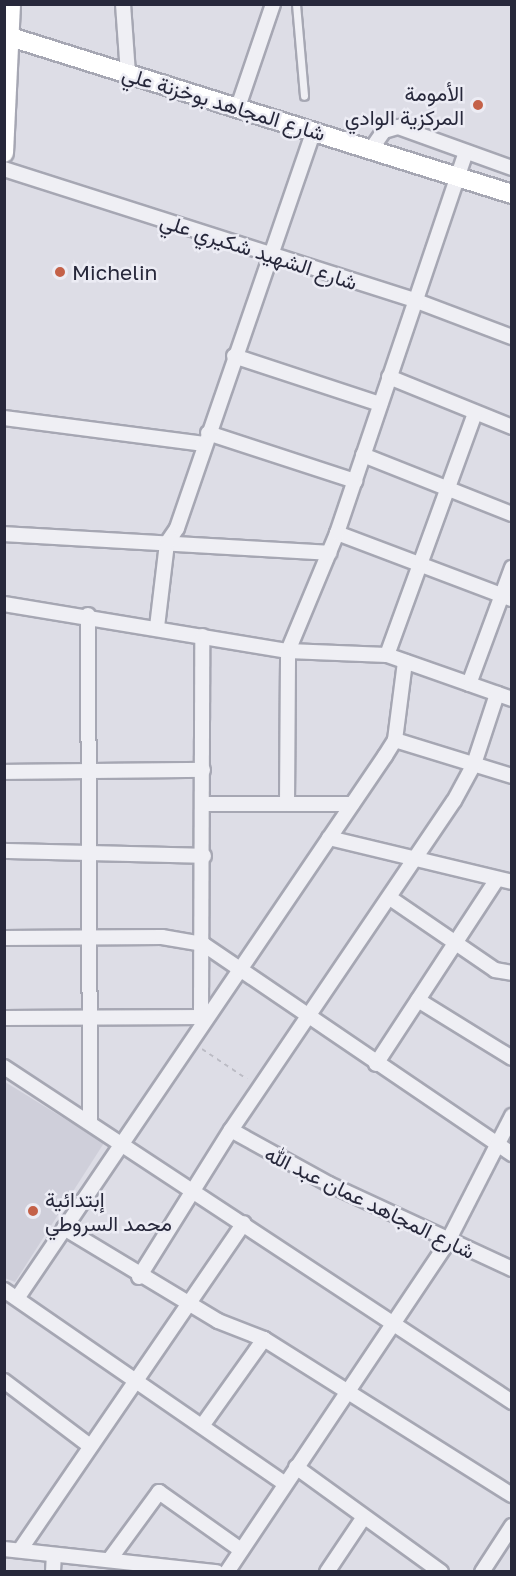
<!DOCTYPE html>
<meta charset="utf-8">
<style>
body{margin:0}
#map{position:relative;width:516px;height:1576px;overflow:hidden;background:#dddde6;font-family:"Golos Text",Vazirmatn,sans-serif}
div>[style]{position:absolute}
[style*='--x']{left:calc(var(--x)*1px);top:calc(var(--y)*1px);width:calc(var(--w)*1px);rotate:calc(var(--a)*1deg)}
.built>*{inset:0;background:#cfcfda}
.path>*{height:2px;margin-top:-1px;transform-origin:0;background:repeating-linear-gradient(90deg,#bbbbc4 0 4.5px,transparent 0 9px)}
.roads{filter:drop-shadow(2px 0 #a6a7b3) drop-shadow(-2px 0 #a6a7b3) drop-shadow(0 2px #a6a7b3) drop-shadow(0 -2px #a6a7b3)}
.lane>*{height:7px;margin:-3.5px;padding:0 3.5px;transform-origin:3.5px;border-radius:3.5px;background:#efeff4}
.street>*{height:14px;margin:-7px;padding:0 7px;transform-origin:7px;border-radius:7px;background:#efeff4}
.secondary>*{height:18px;margin:-9px;padding:0 9px;transform-origin:9px;border-radius:9px;background:#fff}
.dots>*{width:16px;height:16px;translate:-50% -50%;box-sizing:border-box;border:3px solid #ececf4;border-radius:50%}
span{translate:-50% -50%;white-space:nowrap;text-align:center;line-height:1.15;-webkit-text-stroke:5px #ececf4;paint-order:stroke}
.poi-label{font-size:21px;color:#27283b}
.right{translate:-100% -50%;text-align:right}
.left{translate:0 -50%;text-align:left}
.street-label{font-size:21px;color:#27283b}
.frame{position:absolute;inset:0;border:6px solid #27283b;pointer-events:none}
</style>
<div id="map">
<div class="built">
<i style="clip-path:polygon(5px 1082px,104px 1143px,15px 1282px,5px 1278px)"></i>
</div>
<div class="path">
<i style="--x:202;--y:1049;--w:54;--a:33.7"></i>
</div>
<div class="roads">
<div class="lane">
<i style="--x:296;--y:4;--w:92;--a:85"></i>
</div>
<div class="street">
<i style="--x:123;--y:4;--w:69;--a:85.9"></i>
<i style="--x:238;--y:107;--w:109;--a:-71.2"></i>
<i style="--x:372;--y:148;--w:21;--a:-55"></i>
<i style="--x:384;--y:131;--w:15;--a:-16"></i>
<i style="--x:398;--y:127;--w:121;--a:19.8"></i>
<i style="--x:4;--y:169;--w:430;--a:17.7"></i>
<i style="--x:414;--y:300;--w:105;--a:20.7"></i>
<i style="--x:234;--y:356;--w:154;--a:18.2"></i>
<i style="--x:389;--y:377;--w:133;--a:22.1"></i>
<i style="--x:4;--y:418;--w:202;--a:7.4"></i>
<i style="--x:208;--y:433;--w:155;--a:18.1"></i>
<i style="--x:363;--y:455;--w:160;--a:21.6"></i>
<i style="--x:337;--y:533;--w:187;--a:20.7"></i>
<i style="--x:4;--y:534;--w:326;--a:3.3"></i>
<i style="--x:4;--y:604;--w:288;--a:9.4"></i>
<i style="--x:288;--y:651;--w:99;--a:2.3"></i>
<i style="--x:387;--y:655;--w:133;--a:19.4"></i>
<i style="--x:88;--y:615;--w:506;--a:89.77"></i>
<i style="--x:157;--y:627;--w:85;--a:-83.2"></i>
<i style="--x:167;--y:543;--w:18;--a:-56"></i>
<i style="--x:177;--y:528;--w:420;--a:-71"></i>
<i style="--x:387;--y:655;--w:258;--a:-70"></i>
<i style="--x:469;--y:684;--w:124;--a:-69.7"></i>
<i style="--x:395;--y:740;--w:122;--a:17.1"></i>
<i style="--x:4;--y:772;--w:199;--a:-0.6"></i>
<i style="--x:203;--y:804;--w:149;--a:0"></i>
<i style="--x:287;--y:804;--w:153;--a:-89.6"></i>
<i style="--x:288;--y:651;--w:128;--a:-67.4"></i>
<i style="--x:337;--y:533;--w:402;--a:-71.3"></i>
<i style="--x:329;--y:838;--w:188;--a:13.5"></i>
<i style="--x:4;--y:851;--w:200;--a:1.4"></i>
<i style="--x:390;--y:898;--w:127;--a:34.4"></i>
<i style="--x:495;--y:970;--w:17;--a:10"></i>
<i style="--x:4;--y:938;--w:158;--a:-0.4"></i>
<i style="--x:162;--y:937;--w:42;--a:9.7"></i>
<i style="--x:203;--y:944;--w:374;--a:34.2"></i>
<i style="--x:418;--y:1000;--w:110;--a:31.7"></i>
<i style="--x:201;--y:1017;--w:381;--a:-89.8"></i>
<i style="--x:4;--y:1018;--w:202;--a:-0.3"></i>
<i style="--x:376;--y:1064;--w:221;--a:-56.8"></i>
<i style="--x:4;--y:1067;--w:609;--a:33.4"></i>
<i style="--x:231;--y:1130;--w:112;--a:28.9"></i>
<i style="--x:329;--y:1184;--w:202;--a:24.9"></i>
<i style="--x:64;--y:1228;--w:180;--a:31.1"></i>
<i style="--x:218;--y:1321;--w:49;--a:21.4"></i>
<i style="--x:264;--y:1339;--w:293;--a:32.2"></i>
<i style="--x:139;--y:1277;--w:173;--a:-58"></i>
<i style="--x:231;--y:1130;--w:397;--a:-55.9"></i>
<i style="--x:454;--y:801;--w:42;--a:-61.6"></i>
<i style="--x:474;--y:764;--w:74;--a:-71.8"></i>
<i style="--x:4;--y:1290;--w:340;--a:34.6"></i>
<i style="--x:18;--y:1297;--w:654;--a:-55.85"></i>
<i style="--x:385;--y:756;--w:19;--a:-58"></i>
<i style="--x:395;--y:740;--w:79;--a:-82.7"></i>
<i style="--x:4;--y:1381;--w:108;--a:37.1"></i>
<i style="--x:202;--y:1426;--w:107;--a:-54.5"></i>
<i style="--x:296;--y:1467;--w:179;--a:35.9"></i>
<i style="--x:4;--y:1549;--w:214;--a:6.2"></i>
<i style="--x:20;--y:1550;--w:396;--a:-55.6"></i>
<i style="--x:110;--y:1559;--w:83;--a:-53.8"></i>
<i style="--x:159;--y:1492;--w:100;--a:35.3"></i>
<i style="--x:53;--y:1572;--w:17;--a:-87"></i>
<i style="--x:227;--y:1572;--w:396;--a:-56.2"></i>
<i style="--x:447;--y:1243;--w:143;--a:-62.9"></i>
<i style="--x:327;--y:1572;--w:66;--a:-56.1"></i>
<i style="--x:482;--y:1572;--w:55;--a:-56.9"></i>
</div>
<div class="secondary">
<i style="--x:4;--y:35;--w:532;--a:17.38"></i>
<i style="--x:4;--y:153;--w:149;--a:-87.3"></i>
</div>
</div>
<div class="dots">
<i style="left:478px;top:105px;background:#c46148"></i>
<i style="left:60px;top:272px;background:#c46148"></i>
<i style="left:33px;top:1211px;background:#c46148"></i>
</div>
<div class="poi-label">
<span class="right" style="left:464px;top:105px">الأمومة<br>المركزية الوادي</span>
<span class="left" style="left:72px;top:272px">Michelin</span>
<span class="left" style="left:45px;top:1211px">إبتدائية<br>محمد السروطي</span>
</div>
<div class="street-label">
<span style="left:224px;top:103px;rotate:17deg">شارع المجاهد بوخزنة علي</span>
<span style="left:259px;top:251px;rotate:18deg">شارع الشهيد شكيري علي</span>
<span style="left:370px;top:1202px;rotate:26deg">شارع المجاهد عمان عبد الله</span>
</div>
<div class="frame"></div>
</div>
